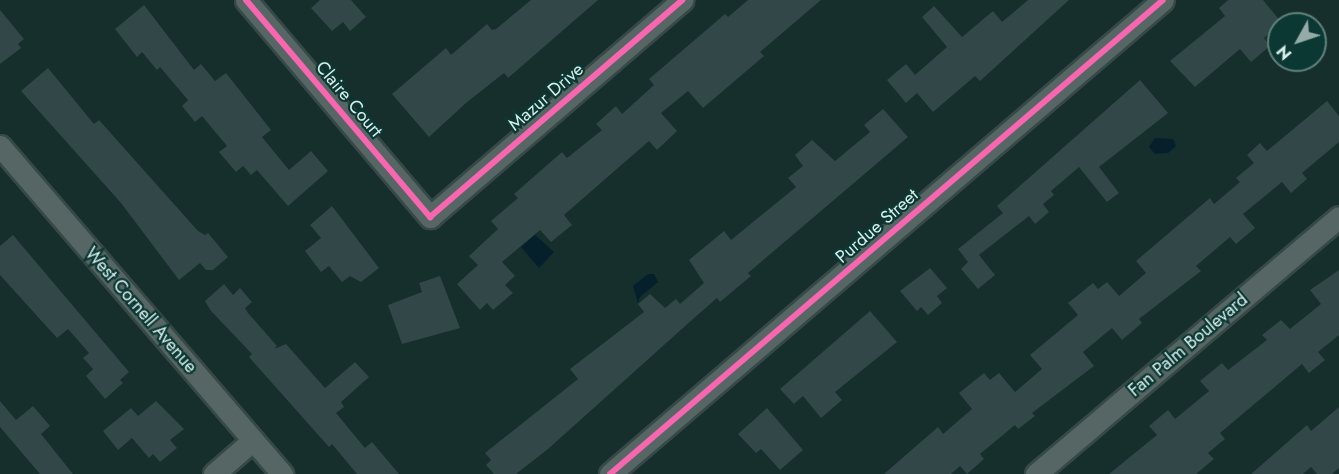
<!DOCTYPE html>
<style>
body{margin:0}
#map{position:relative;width:1339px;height:474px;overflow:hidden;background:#162e2c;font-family:Jost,sans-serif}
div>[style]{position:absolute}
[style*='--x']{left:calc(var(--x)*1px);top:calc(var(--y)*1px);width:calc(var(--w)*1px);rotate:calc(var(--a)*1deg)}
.water>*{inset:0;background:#05202b}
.building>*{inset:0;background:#314748}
.roads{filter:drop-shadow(2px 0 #374947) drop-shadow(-2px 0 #374947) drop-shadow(0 2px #374947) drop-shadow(0 -2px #374947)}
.street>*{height:21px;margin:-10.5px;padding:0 10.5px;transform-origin:10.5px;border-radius:10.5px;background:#566664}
.cycleway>*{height:6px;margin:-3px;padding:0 3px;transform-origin:3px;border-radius:3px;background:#f766af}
span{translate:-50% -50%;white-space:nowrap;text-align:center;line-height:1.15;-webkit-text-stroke:4.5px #0c3834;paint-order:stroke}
.street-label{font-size:18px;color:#d8eeeb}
.north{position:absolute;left:1267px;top:12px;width:60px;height:60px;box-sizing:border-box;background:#0c3834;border:2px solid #5e817d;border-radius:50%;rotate:230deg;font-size:16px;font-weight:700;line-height:24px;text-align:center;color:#d8eeeb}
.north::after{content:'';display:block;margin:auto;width:21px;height:27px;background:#94aba8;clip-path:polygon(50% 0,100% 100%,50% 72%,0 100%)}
</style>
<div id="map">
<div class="water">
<i style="clip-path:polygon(1155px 138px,1173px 139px,1176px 146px,1168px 153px,1155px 154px,1149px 147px)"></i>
<i style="clip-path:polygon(535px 235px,554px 252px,539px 268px,521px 247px)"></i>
<i style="clip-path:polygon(648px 274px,654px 274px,658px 282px,640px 297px,638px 303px,633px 286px)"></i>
</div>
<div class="building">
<i style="clip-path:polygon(320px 0,351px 0,366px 17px,350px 31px,343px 22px,332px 31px,311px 8px)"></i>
<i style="clip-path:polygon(531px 0,598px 0,508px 78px,504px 73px,466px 103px,429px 137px,392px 94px,446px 48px,451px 55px,487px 24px,492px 30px,496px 29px)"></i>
<i style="clip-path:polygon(748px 0,821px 0,760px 52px,764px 56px,703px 108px,688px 91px,661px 113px,677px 131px,657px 150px,649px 141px,611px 174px,564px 215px,572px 225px,551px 242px,540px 230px,502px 262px,515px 276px,505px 285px,513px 293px,493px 310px,487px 303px,480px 310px,457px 284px,478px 265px,469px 256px,498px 229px,491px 221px,518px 198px,514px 194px,562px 152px,567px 158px,602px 130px,596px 124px,616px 106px,622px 114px,654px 85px,649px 79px,725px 14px,728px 17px)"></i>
<i style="clip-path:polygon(1028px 0,1069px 0,980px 81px,975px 76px,933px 112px,917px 93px,906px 103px,887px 80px,906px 64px,915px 75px,947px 47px,922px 17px,934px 6px,962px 37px,993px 11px,1002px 22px)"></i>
<i style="clip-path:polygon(1228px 0,1263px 0,1282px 23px,1264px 38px,1270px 46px,1251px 62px,1240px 49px,1195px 87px,1170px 61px,1225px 16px,1219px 8px)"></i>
<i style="clip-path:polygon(144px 5px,194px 70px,201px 64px,215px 81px,226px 73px,271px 130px,262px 137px,289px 170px,311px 151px,328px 171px,288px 206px,257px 170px,251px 175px,243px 166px,236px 172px,219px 152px,227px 146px,202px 116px,195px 122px,182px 106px,188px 100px,160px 67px,157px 70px,142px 52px,137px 57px,115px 29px)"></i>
<i style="clip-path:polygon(0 10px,24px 39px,18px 44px,21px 48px,0 64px)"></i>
<i style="clip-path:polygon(48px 68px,94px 124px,99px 120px,198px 231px,205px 235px,208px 233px,228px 257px,213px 270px,206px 270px,200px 263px,179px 280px,121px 203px,21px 91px)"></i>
<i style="clip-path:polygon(1140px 80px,1168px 113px,1099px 167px,1119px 193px,1107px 202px,1079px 167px,1051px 191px,1054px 195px,1043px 204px,1049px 212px,1035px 224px,1029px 216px,979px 255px,995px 275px,978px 289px,961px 269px,968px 262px,958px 249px,1003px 213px,997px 206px)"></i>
<i style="clip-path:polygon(1327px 101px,1339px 116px,1339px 142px,1302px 173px,1307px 179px,1291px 193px,1282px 182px,1243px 214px,1255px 228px,1236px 244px,1230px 237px,1196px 266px,1201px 271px,1139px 319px,1142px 323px,1122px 340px,1112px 328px,1083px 352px,1094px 366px,1032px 413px,1035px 416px,1018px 429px,1015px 425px,980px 454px,984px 459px,967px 474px,960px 466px,951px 474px,884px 474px,938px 427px,943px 434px,972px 409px,959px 393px,984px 373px,990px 380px,999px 373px,1015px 392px,1042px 369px,1030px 355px,1078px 315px,1068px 303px,1093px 283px,1098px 289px,1107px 282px,1119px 296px,1146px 273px,1136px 261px,1210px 198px,1214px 204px,1240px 182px,1236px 178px,1254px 163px,1247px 155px,1260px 143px,1267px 151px)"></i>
<i style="clip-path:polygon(883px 109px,908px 137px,748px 273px,751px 276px,720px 302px,717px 298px,693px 319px,548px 449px,516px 474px,494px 474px,486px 465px,491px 460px,485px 453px,578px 379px,570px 369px,644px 312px,638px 304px,650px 294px,665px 308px,676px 299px,680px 304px,704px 283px,689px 260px,724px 231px,731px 240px,796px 187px,788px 178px,803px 166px,795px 155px,812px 140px,835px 161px,870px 132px,864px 125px)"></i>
<i style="clip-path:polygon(332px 206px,379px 268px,361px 282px,350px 276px,342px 282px,329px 266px,321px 272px,305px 251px,321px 238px,310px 225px)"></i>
<i style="clip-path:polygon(13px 235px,129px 372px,120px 380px,123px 383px,105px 399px,86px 376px,93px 369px,83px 358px,89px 353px,68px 329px,57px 338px,0 275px,0 246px)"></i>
<i style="clip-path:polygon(930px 268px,947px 288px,937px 296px,942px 303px,928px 315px,921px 307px,917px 311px,900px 291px)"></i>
<i style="clip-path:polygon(1339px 270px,1339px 335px,1318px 352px,1325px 360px,1309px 373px,1302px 364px,1220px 433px,1225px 439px,1208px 453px,1214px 459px,1196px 474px,1109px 474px,1157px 435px,1149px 426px,1168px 410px,1175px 419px,1209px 391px,1200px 381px,1222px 363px,1228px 370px,1267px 340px,1262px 335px,1281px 320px,1290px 329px,1321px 304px,1310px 290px)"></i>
<i style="clip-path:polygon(440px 276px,460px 328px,402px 344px,388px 305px,422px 292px,419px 283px)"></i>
<i style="clip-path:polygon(224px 284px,233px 295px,240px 288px,252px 302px,245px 308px,248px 313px,277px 346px,274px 349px,286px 344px,325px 388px,355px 362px,369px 377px,341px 402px,344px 407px,336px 413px,365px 448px,372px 442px,399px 474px,357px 474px,332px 444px,329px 447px,249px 357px,252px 354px,211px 311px,205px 301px)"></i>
<i style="clip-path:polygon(870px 311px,897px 342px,835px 392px,842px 400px,821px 418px,803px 396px,794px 404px,780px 389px)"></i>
<i style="clip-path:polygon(0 401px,16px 420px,33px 406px,50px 426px,41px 434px,73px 474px,40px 474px,0 427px)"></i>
<i style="clip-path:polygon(156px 401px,184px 429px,170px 440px,177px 448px,160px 462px,153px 454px,149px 458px,132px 438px,118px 450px,103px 431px,131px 408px,138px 416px)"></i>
<i style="clip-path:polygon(1339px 407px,1339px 468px,1332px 474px,1317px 474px,1311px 467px,1303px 474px,1251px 474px,1307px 425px,1311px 431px)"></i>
<i style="clip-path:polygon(767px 408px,803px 450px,780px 470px,761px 449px,756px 453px,738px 434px)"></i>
</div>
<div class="roads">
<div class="street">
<i style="--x:246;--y:0;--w:285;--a:49.7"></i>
<i style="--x:430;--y:217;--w:333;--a:-40.7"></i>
<i style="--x:0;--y:146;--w:433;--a:49.3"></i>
<i style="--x:214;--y:474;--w:50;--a:-41"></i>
<i style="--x:610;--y:474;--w:728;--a:-40.6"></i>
<i style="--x:1036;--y:474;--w:397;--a:-40.3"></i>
</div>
</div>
<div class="cycleway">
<i style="--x:246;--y:0;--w:285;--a:49.7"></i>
<i style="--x:430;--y:217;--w:333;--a:-40.7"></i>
<i style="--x:610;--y:474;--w:728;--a:-40.6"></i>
</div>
<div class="street-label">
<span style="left:546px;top:97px;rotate:-41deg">Mazur Drive</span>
<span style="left:349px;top:99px;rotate:50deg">Claire Court</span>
<span style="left:877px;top:226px;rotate:-41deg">Purdue Street</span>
<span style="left:141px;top:310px;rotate:49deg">West Cornell Avenue</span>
<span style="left:1188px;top:345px;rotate:-40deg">Fan Palm Boulevard</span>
</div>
<div class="north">N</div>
</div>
